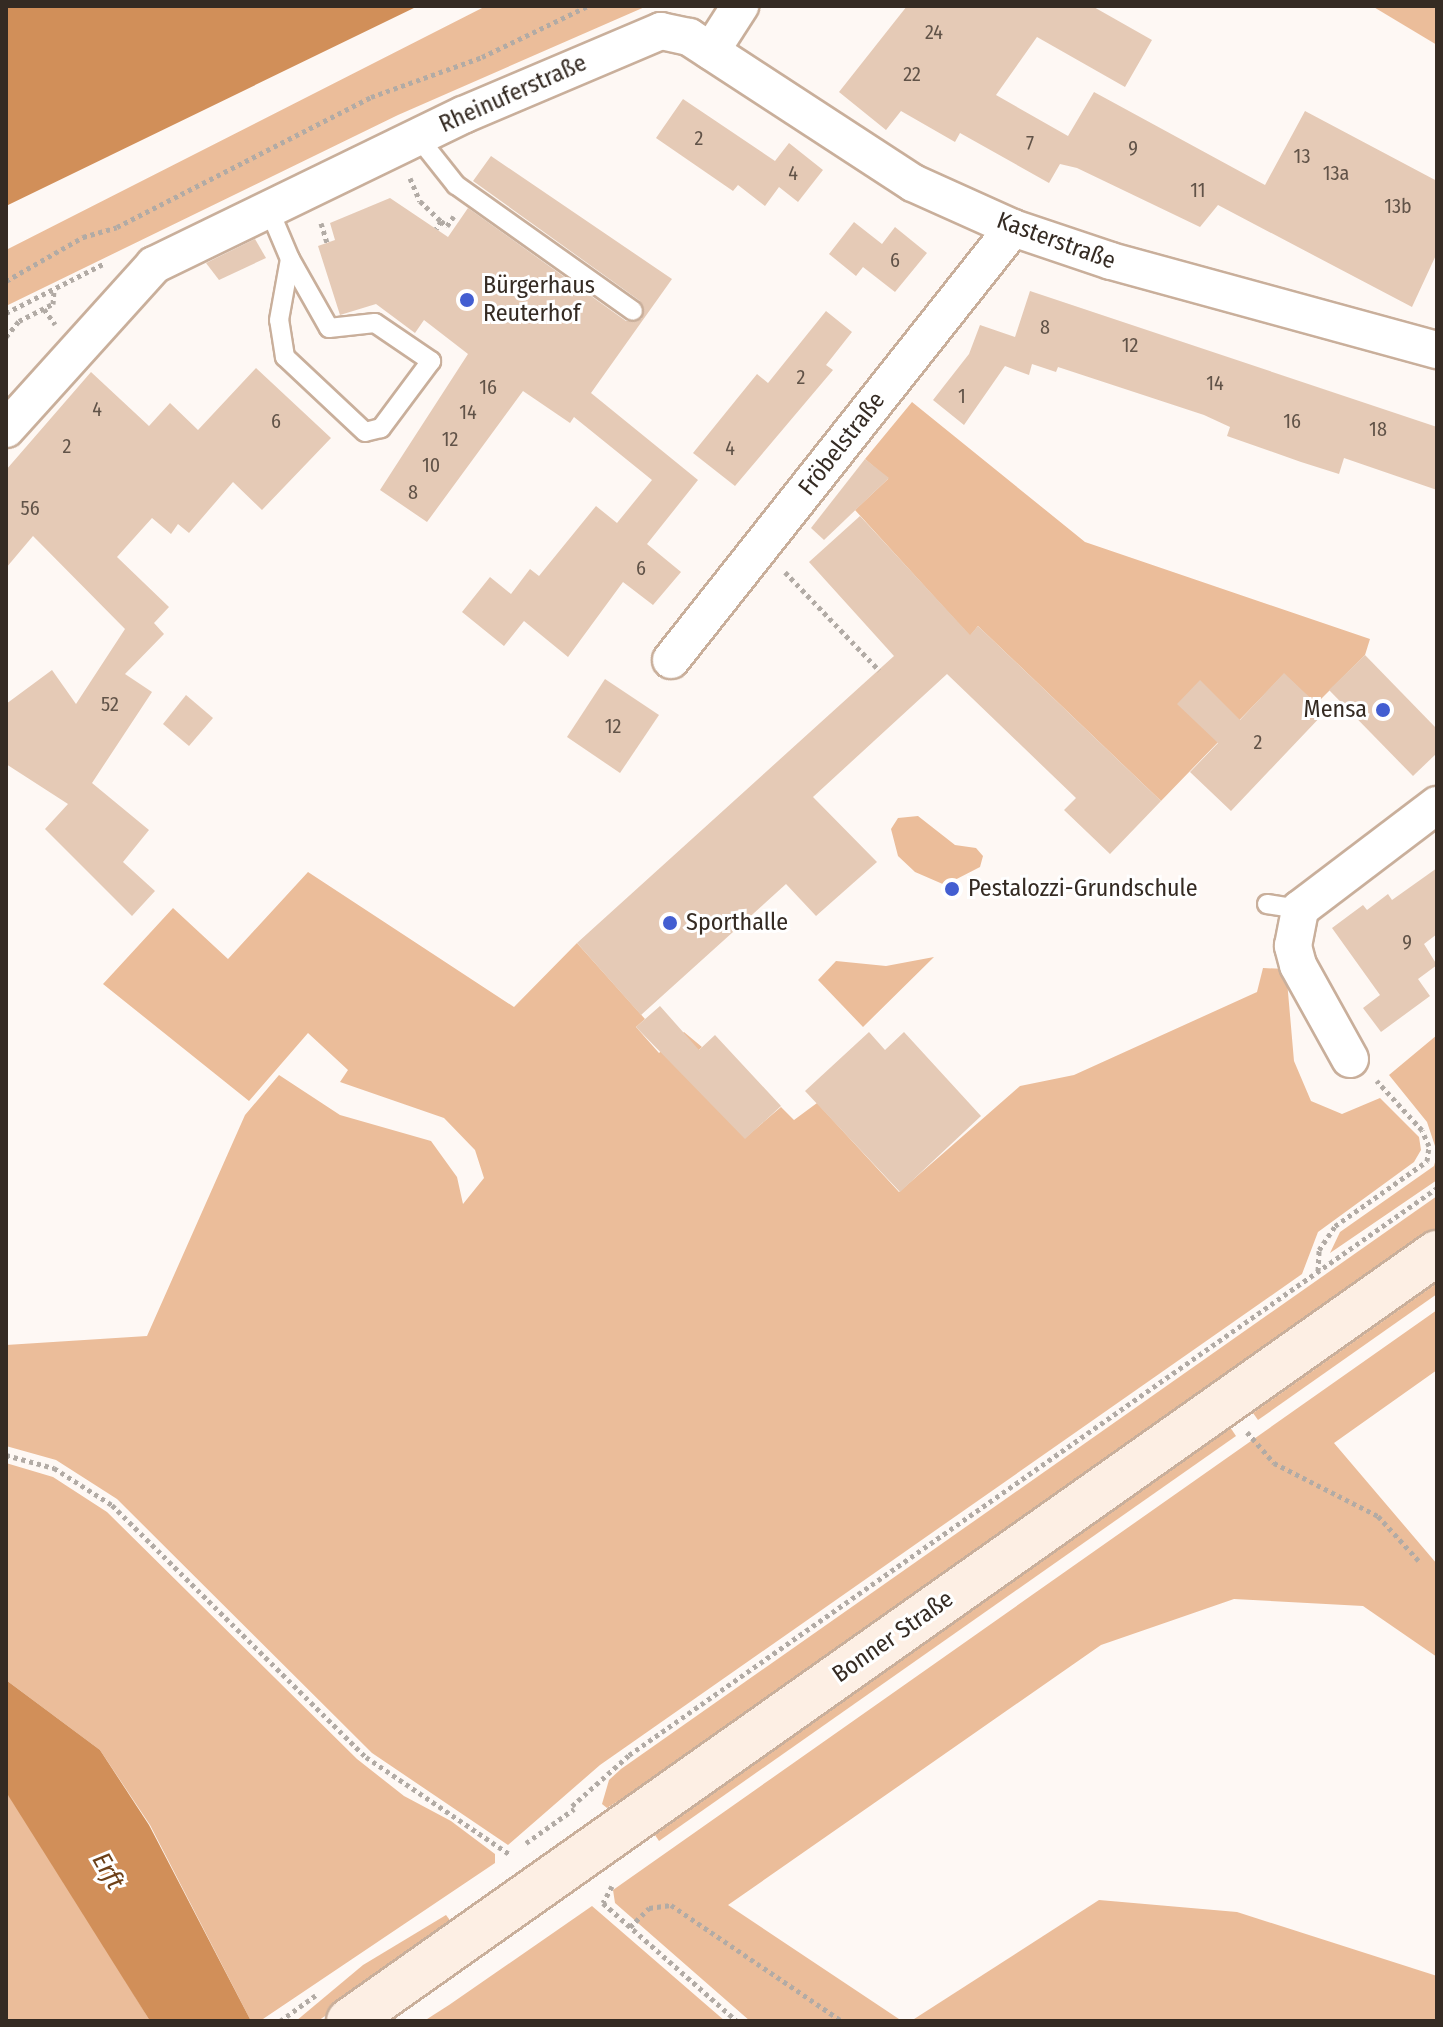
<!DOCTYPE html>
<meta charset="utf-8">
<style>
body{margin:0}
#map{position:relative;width:1443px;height:2027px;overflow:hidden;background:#fef8f4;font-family:"Fira Sans Condensed",sans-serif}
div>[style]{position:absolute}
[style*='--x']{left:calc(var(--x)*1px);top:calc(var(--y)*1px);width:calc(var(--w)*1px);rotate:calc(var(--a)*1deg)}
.green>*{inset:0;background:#ebbd9a}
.water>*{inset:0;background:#d18f59}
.building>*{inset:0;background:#e5cab6}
.path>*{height:5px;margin-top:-2.5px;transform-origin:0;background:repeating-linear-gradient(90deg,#b2aba5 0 4px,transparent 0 8px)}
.roads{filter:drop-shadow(2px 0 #c9af9b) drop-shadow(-2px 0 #c9af9b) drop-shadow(0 2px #c9af9b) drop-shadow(0 -2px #c9af9b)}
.service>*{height:18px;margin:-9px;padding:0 9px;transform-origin:9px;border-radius:9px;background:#fff}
.minor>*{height:36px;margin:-18px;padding:0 18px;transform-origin:18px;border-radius:18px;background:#fff}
.secondary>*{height:44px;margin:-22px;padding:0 22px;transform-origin:22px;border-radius:22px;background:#fdefe4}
.dots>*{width:22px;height:22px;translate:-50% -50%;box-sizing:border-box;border:4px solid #fff;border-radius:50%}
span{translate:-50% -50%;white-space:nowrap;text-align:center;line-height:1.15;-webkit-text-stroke:6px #fff;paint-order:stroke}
.number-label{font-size:20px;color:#615348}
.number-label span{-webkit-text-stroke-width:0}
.street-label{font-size:24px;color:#352b23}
.poi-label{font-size:24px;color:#352b23}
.left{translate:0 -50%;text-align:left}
.right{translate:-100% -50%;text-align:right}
.water-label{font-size:26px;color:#6d4018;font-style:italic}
.frame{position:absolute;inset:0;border:8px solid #352b23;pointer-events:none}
</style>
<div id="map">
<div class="green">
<i style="clip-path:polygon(486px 6px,647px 6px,398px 115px,6px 306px,6px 250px)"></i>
<i style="clip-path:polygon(1372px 6px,1437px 6px,1437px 45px)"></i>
<i style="clip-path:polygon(912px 402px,1085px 542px,1370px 639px,1365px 655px,1316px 704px,1284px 674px,1161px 801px,978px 626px,970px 636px,855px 510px,888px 479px,865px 459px)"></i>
<i style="clip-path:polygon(918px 816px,955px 845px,976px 848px,983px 856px,980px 867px,945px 885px,915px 872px,898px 856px,891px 829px,898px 818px)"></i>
<i style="clip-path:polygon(308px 872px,514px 1007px,577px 943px,645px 1019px,636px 1027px,659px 1053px,684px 1032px,702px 1047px,680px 1068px,745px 1138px,781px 1107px,794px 1120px,817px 1103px,899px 1192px,1020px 1086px,1074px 1075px,1257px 992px,1263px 968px,1286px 969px,1294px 1061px,1311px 1101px,1342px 1114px,1380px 1098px,1419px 1137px,1421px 1150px,1414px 1162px,1318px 1232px,1302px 1274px,600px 1765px,508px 1845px,372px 1753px,117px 1499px,56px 1460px,6px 1446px,6px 1345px,147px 1336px,245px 1115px,279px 1075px,340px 1115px,431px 1141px,457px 1177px,463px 1204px,484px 1178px,475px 1150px,444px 1118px,340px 1082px,348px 1070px,308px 1033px,249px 1101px,103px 984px,173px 908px,228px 959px)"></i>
<i style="clip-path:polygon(934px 957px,863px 1027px,818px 980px,836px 961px,886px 966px)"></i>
<i style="clip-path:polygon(1437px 1035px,1437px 1152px,1427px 1122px,1389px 1075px)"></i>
<i style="clip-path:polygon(1437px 1154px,1437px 1180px,1330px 1253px,1340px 1232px,1434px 1166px)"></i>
<i style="clip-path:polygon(1437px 1196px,1437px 1229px,698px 1751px,607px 1808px,602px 1804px,609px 1780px,621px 1769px)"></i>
<i style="clip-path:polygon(1437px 1283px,1437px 1294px,1258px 1420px,1253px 1413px)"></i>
<i style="clip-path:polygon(1437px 1310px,1437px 1370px,1334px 1443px,1437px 1564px,1437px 1657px,1363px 1606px,1234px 1599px,1101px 1645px,728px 1905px,902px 2021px,750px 2021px,615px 1903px,613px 1890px)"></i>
<i style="clip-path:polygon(1230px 1427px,1236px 1436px,659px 1841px,655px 1835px)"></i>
<i style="clip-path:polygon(6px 1463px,53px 1477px,107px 1512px,357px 1759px,404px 1796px,451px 1821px,495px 1854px,495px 1863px,260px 2021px,251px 2021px,150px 1825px,100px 1750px,6px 1680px)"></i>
<i style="clip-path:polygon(6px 1792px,29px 1822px,150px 2021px,6px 2021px)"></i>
<i style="clip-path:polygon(1099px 1900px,1237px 1912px,1437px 1976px,1437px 2021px,911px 2021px)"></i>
<i style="clip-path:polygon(592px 1906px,725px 2021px,424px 2021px,449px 2005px)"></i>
<i style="clip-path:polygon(446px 1915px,452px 1923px,372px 1983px,318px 2021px,296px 2021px,363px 1965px)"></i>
</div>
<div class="water">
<i style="clip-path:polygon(6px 6px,418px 6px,6px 206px)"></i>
<i style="clip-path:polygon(6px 1680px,100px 1750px,149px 1825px,251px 2021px,150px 2021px,6px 1792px)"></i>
</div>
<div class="building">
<i style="clip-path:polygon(907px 6px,1092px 6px,1152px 40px,1125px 87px,1037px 37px,996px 95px,1068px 136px,1094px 92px,1265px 185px,1305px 111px,1437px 181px,1437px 253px,1412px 307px,1218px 205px,1200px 227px,1077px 168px,1060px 164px,1049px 183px,960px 133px,955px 142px,901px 111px,886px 130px,839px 92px)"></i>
<i style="clip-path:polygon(683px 99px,775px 161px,789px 143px,823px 170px,798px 202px,779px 187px,765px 206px,738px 185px,733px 191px,656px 138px)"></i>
<i style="clip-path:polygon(491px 156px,672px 279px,591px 393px,698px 480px,647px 544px,681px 572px,653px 605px,623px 582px,568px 657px,524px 621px,504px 646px,462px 612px,490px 577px,511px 594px,530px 569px,539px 576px,596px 506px,617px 523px,652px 480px,574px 417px,570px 423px,523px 391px,427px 522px,380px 490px,468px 354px,424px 320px,415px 333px,376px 304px,340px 315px,318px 246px,335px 240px,330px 223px,390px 198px,448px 237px,468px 208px,626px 321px,642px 319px,640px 301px,473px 181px)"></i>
<i style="clip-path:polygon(854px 222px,882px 244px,895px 227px,927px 253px,895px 292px,863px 267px,856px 276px,829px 254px)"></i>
<i style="clip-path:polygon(255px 239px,266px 258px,219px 280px,206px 263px)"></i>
<i style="clip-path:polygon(1030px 291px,1437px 427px,1437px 490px,1344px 458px,1339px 474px,1301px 462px,1227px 436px,1230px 427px,1204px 415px,1058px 367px,1056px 372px,1032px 364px,1029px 375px,1005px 366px,964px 425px,933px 400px,969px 354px,980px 325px,1015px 337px)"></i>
<i style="clip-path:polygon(826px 311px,852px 332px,826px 365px,833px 370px,735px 486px,693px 453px,757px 374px,768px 383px)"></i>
<i style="clip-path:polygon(256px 368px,331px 438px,262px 510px,233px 482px,189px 533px,178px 524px,171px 534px,152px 518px,117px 557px,169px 607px,154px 623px,164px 634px,125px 674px,152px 692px,92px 783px,149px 830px,123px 862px,155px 891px,132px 916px,45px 829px,68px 804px,6px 764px,6px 704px,52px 670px,76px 704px,125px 629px,33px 536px,6px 568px,6px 470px,91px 372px,149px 426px,170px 403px,198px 430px)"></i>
<i style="clip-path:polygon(865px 459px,889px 478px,824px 540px,811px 528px)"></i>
<i style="clip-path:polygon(860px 516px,970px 635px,978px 626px,1161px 801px,1110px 854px,1064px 810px,1076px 798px,947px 674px,813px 797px,877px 862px,816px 916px,786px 884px,641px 1015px,577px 943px,894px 656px,809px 562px)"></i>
<i style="clip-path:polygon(1365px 655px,1437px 729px,1437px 753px,1413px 776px,1329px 690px)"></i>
<i style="clip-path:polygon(1284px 673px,1325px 712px,1231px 811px,1190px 772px,1218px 743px,1177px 704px,1200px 680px,1240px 720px)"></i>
<i style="clip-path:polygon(605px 679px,659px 715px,620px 773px,567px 737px)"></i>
<i style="clip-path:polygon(186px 695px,213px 718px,189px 746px,163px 724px)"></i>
<i style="clip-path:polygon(1437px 868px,1437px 934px,1424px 944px,1437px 965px,1418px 979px,1430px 996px,1381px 1032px,1363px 1008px,1380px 995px,1332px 928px,1363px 905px,1367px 910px,1388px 894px,1392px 900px)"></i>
<i style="clip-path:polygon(660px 1006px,699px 1050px,715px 1035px,781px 1106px,745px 1139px,636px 1027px)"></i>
<i style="clip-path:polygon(869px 1032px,885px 1050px,904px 1032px,981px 1116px,900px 1192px,805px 1091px)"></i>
</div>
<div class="path">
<i style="--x:410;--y:178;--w:25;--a:67"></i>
<i style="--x:420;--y:201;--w:29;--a:44"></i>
<i style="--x:441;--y:221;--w:9;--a:122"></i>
<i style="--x:441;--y:221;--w:8;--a:40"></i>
<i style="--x:447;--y:226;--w:12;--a:-55"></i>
<i style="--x:321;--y:223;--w:21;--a:73"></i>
<i style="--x:6;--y:281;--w:89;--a:-29.7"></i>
<i style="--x:83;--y:237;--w:35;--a:-16"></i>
<i style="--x:117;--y:227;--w:285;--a:-27.1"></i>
<i style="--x:371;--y:97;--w:118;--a:-19.8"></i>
<i style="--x:482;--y:57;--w:118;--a:-25.7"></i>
<i style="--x:44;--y:309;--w:19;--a:54"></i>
<i style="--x:6;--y:313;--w:111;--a:-26.8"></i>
<i style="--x:6;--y:337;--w:21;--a:-51"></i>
<i style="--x:19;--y:321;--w:38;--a:-27"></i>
<i style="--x:53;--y:304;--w:15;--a:-86"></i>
<i style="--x:785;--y:572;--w:136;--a:46.2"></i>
<i style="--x:1318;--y:1271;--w:21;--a:-87"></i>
<i style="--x:1319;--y:1250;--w:29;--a:-56"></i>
<i style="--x:1335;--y:1226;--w:113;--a:-35.2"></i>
<i style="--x:1427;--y:1161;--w:15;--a:-82"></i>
<i style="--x:1429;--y:1146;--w:17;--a:-114"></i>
<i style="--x:1422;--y:1130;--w:67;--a:-132.6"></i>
<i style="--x:1247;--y:1432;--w:41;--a:48.9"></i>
<i style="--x:1274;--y:1463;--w:117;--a:27"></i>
<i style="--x:1378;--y:1516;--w:61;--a:47.7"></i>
<i style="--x:6;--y:1455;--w:50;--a:15.2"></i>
<i style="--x:54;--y:1468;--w:69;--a:32.5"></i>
<i style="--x:112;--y:1505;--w:358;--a:44.8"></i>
<i style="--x:366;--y:1757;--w:175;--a:34.1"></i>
<i style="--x:572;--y:1806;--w:76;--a:-41.8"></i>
<i style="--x:629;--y:1755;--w:987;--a:-35.06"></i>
<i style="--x:526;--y:1843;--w:59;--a:-35.3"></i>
<i style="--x:612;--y:1886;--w:19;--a:118"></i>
<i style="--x:603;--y:1903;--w:179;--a:41.4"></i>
<i style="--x:630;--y:1927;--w:27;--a:-45"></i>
<i style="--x:649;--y:1908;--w:22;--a:-8"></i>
<i style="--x:671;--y:1905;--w:207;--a:34.2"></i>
<i style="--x:280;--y:2021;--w:44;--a:-35.8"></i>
</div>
<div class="roads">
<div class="service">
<i style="--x:417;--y:136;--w:63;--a:51.5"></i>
<i style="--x:456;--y:185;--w:217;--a:35.4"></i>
<i style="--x:268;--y:207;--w:56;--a:67.1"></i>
<i style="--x:290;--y:259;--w:79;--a:60.5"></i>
<i style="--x:329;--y:328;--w:46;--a:-6.2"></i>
<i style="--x:375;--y:323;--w:68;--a:34.2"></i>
<i style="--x:431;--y:361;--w:84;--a:126.7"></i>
<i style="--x:381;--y:428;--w:16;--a:166"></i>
<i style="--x:365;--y:432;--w:110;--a:-136.8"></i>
<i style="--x:285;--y:357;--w:37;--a:-99"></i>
<i style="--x:279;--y:320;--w:62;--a:-79.8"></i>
<i style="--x:1267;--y:904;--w:33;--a:9"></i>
</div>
<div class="minor">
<i style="--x:711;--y:51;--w:54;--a:-57.2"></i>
<i style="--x:6;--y:429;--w:221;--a:-47.9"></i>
<i style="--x:154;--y:265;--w:343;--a:-25.9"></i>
<i style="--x:463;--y:115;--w:215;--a:-23"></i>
<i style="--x:661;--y:31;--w:29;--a:12"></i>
<i style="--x:689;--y:37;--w:267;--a:33.1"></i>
<i style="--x:913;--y:183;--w:110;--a:24.2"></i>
<i style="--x:1013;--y:228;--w:103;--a:18.6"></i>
<i style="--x:1111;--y:261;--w:338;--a:15.3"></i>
<i style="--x:671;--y:660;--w:551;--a:-51.63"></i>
<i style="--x:1350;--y:1059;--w:107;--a:-119"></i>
<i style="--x:1298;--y:965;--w:20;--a:-105"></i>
<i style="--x:1293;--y:946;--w:38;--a:-79"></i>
<i style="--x:1300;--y:909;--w:172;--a:-37.2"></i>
</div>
<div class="secondary">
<i style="--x:349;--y:2021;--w:1332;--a:-35.22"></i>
</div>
</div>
<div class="dots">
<i style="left:467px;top:300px;background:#435ed1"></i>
<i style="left:1383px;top:710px;background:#435ed1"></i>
<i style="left:952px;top:889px;background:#435ed1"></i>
<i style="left:670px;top:923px;background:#435ed1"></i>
</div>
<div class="number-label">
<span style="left:934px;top:32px">24</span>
<span style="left:912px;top:74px">22</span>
<span style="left:699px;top:138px">2</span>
<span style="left:1030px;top:143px">7</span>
<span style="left:1133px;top:148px">9</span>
<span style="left:1302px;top:156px">13</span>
<span style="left:793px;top:173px">4</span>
<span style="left:1336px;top:173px">13a</span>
<span style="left:1198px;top:190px">11</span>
<span style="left:1398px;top:206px">13b</span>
<span style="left:895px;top:260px">6</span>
<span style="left:1045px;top:327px">8</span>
<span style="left:1130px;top:345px">12</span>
<span style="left:801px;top:377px">2</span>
<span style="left:1215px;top:383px">14</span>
<span style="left:488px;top:387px">16</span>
<span style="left:962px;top:396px">1</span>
<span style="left:97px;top:409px">4</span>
<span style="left:468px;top:412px">14</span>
<span style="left:276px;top:421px">6</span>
<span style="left:1292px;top:421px">16</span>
<span style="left:1378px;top:429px">18</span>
<span style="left:450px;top:439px">12</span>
<span style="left:67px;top:446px">2</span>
<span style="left:730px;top:448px">4</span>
<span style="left:431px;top:465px">10</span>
<span style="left:413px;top:492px">8</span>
<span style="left:30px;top:508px">56</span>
<span style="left:641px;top:568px">6</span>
<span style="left:110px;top:704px">52</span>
<span style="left:613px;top:726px">12</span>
<span style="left:1258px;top:742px">2</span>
<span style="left:1407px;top:942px">9</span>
</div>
<div class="street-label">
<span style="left:513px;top:94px;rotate:-24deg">Rheinuferstraße</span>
<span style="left:1056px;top:241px;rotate:20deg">Kasterstraße</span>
<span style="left:842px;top:444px;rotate:-52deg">Fröbelstraße</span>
<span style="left:893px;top:1637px;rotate:-35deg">Bonner Straße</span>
</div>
<div class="poi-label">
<span class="left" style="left:483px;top:300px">Bürgerhaus<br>Reuterhof</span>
<span class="right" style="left:1367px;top:710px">Mensa</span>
<span class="left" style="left:968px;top:889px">Pestalozzi-Grundschule</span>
<span class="left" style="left:686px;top:923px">Sporthalle</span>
</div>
<div class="water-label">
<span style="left:108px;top:1871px;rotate:60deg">Erft</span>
</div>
<div class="frame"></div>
</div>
